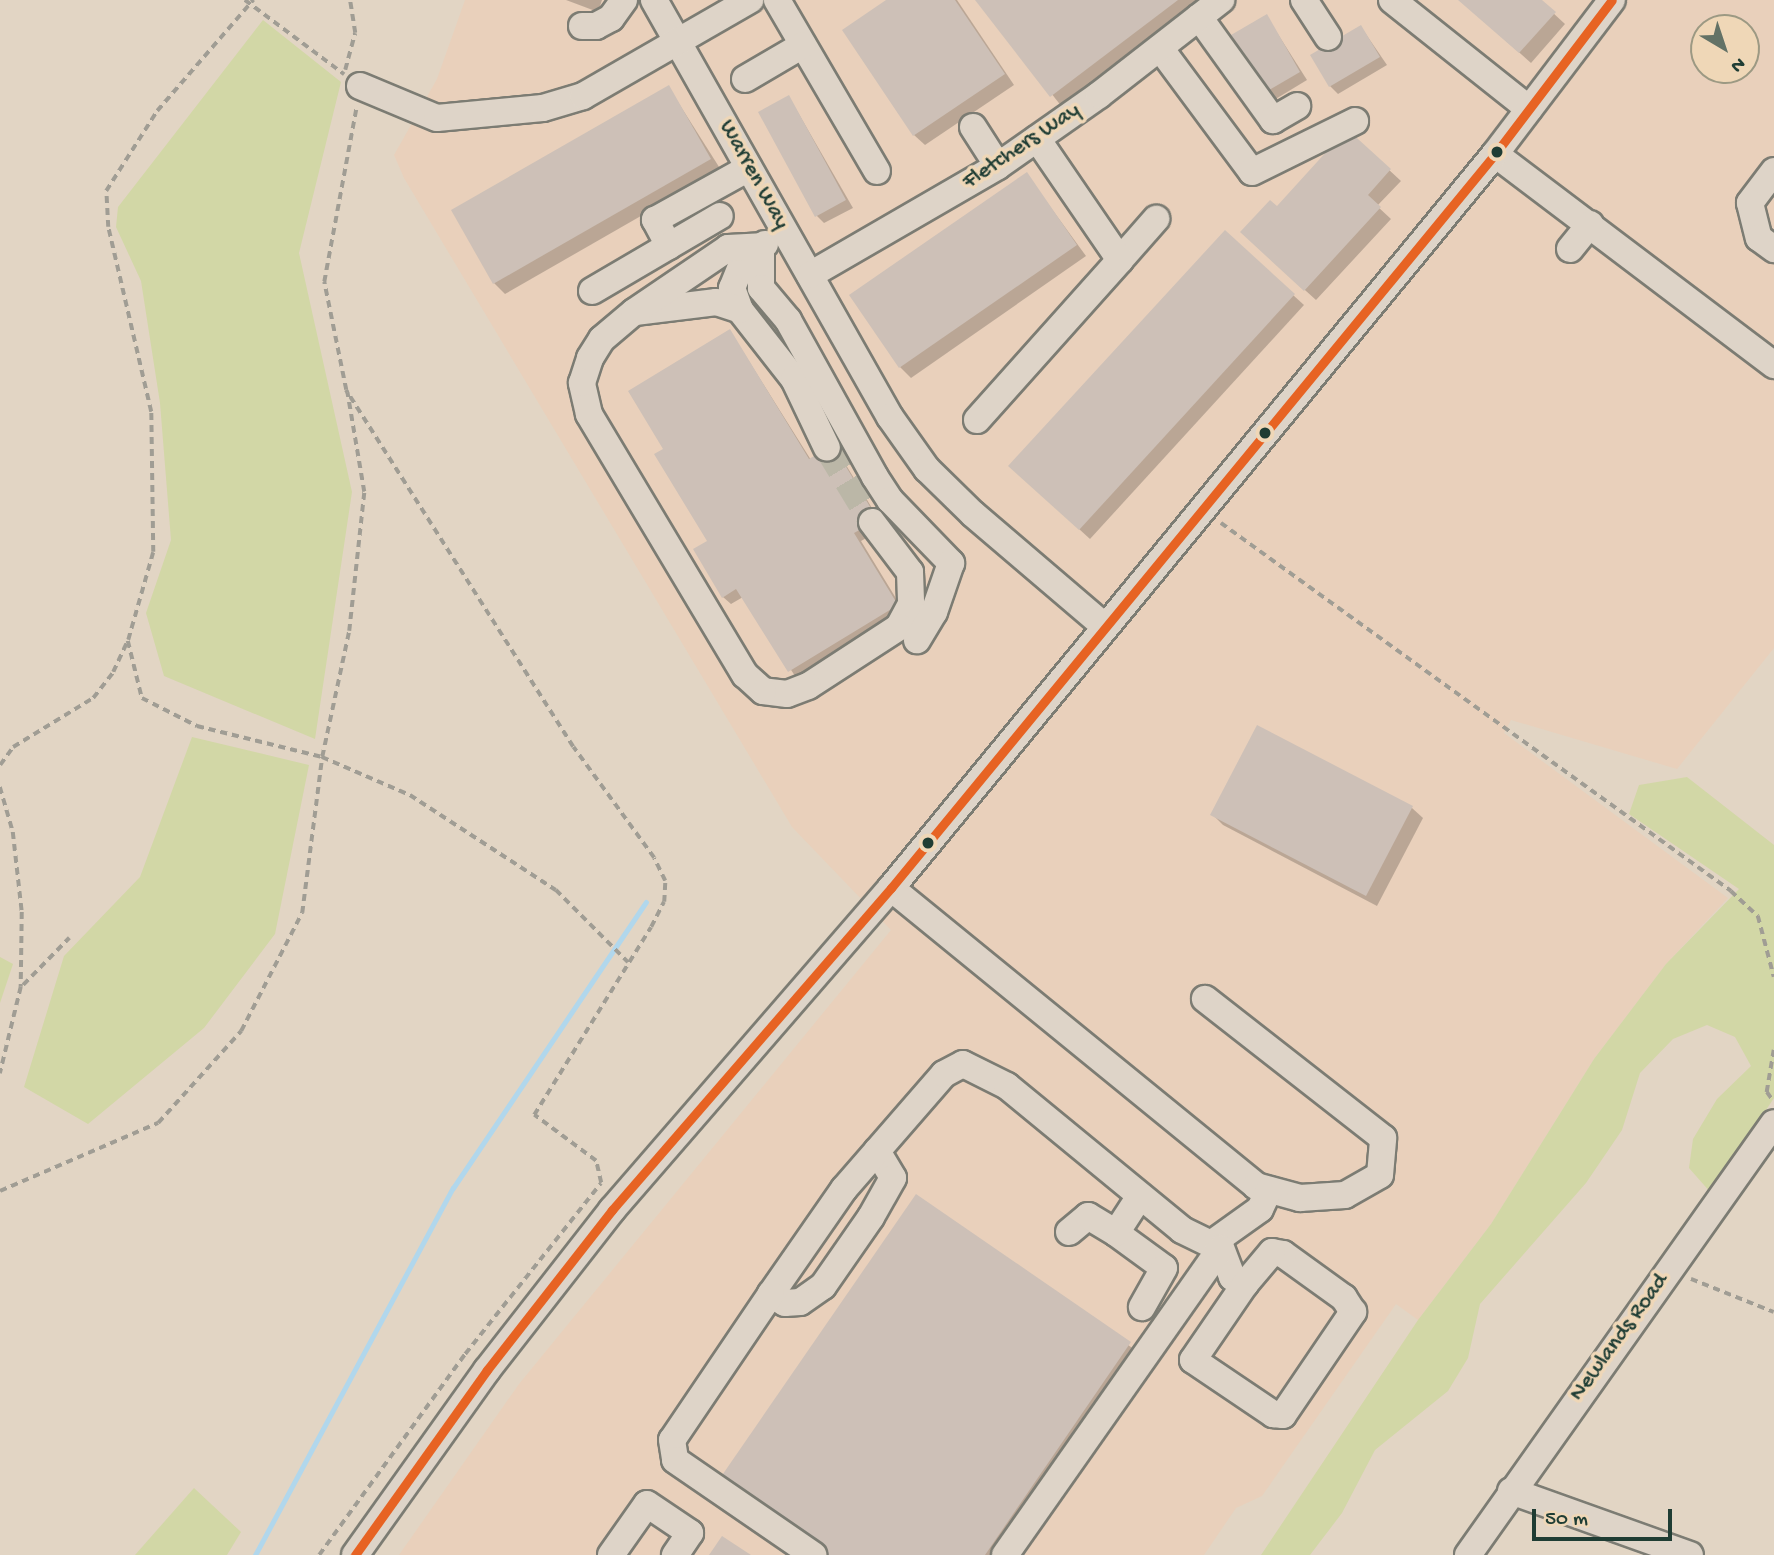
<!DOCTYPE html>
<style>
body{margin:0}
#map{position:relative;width:1774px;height:1555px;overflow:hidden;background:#e2d5c4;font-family:"Gochi Hand",sans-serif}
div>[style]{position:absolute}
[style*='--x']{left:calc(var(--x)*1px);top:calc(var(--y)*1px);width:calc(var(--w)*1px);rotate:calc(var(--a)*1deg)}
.built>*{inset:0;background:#e9d0bb}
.green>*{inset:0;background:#d2d7a6}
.shadow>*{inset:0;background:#0003}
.stream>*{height:5px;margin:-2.5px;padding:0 2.5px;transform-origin:2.5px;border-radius:2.5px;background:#b1d7ec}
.building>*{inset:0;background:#cdc0b7}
.minor-tunnel>*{height:26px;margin-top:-13px;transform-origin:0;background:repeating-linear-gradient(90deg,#bbb7a7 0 26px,transparent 0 39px)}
.path>*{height:3.5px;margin-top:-1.75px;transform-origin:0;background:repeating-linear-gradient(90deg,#a09d94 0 7px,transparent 0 12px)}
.roads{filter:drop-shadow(2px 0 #7c7c73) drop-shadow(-2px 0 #7c7c73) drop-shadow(0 2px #7c7c73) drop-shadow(0 -2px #7c7c73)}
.minor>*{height:26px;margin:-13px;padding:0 13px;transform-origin:13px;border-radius:13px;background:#ded4c8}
.bus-1>*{height:9px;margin:-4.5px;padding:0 4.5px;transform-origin:4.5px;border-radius:4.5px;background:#e76323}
.dots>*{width:19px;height:19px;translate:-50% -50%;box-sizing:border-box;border:4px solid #efd7b7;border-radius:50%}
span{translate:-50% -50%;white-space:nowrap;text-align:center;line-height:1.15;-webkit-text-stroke:7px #efd7b7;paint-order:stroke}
.street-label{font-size:23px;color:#1f3d34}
.north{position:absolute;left:1690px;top:14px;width:70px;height:70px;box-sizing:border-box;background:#efd7b7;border:2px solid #9c9983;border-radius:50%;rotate:141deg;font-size:19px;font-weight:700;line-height:28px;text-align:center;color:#1f3d34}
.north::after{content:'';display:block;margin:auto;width:24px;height:32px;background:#637266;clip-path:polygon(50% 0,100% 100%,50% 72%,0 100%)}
.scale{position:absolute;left:1532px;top:1509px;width:140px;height:32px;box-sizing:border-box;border:4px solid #1f3d34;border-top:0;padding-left:9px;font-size:21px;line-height:24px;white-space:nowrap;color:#1f3d34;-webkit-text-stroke:5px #efd7b7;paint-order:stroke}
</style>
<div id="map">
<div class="built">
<i style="clip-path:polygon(evenodd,465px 0,1774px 0,1774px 648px,1677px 769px,1511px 720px,1504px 733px,1728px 898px,1666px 964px,1594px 1059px,1491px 1224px,1418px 1320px,1396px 1304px,1262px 1496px,1236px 1508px,1204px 1555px,399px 1555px,519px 1384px,891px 930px,792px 827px,404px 178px,394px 155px,437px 79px,465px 0,1704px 28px,1746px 28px,1746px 70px,1704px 70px,1704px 28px)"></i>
</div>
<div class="green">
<i style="clip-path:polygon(263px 20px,341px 82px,299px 253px,352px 492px,315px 739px,164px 676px,146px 613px,171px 540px,160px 403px,141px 281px,116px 227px,118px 207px)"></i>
<i style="clip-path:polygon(192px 737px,309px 765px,275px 934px,204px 1028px,88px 1124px,24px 1087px,64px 956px,140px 877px)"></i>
<i style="clip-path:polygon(1687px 777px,1774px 845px,1774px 1098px,1711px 1193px,1689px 1168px,1693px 1139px,1717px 1099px,1751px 1066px,1735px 1037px,1707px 1025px,1673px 1039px,1640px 1073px,1622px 1130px,1586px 1183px,1480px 1304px,1468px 1358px,1448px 1391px,1375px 1450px,1342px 1513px,1310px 1555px,1261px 1555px,1418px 1320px,1491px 1224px,1594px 1059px,1666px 964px,1739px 889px,1629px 814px,1639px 785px)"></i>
<i style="clip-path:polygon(0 957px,13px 964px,0 1003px)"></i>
<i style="clip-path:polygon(194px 1488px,241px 1532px,227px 1555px,135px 1555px)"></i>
</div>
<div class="shadow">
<i style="clip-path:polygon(566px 0,602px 0,598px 12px)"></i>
<i style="clip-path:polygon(889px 0,957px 0,1014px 85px,925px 145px,914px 135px)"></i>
<i style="clip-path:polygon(978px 0,1202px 0,1062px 107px)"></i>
<i style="clip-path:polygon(1460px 0,1539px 0,1565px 24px,1531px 63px)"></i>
<i style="clip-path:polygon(1267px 17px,1307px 80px,1274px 100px,1266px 92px)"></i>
<i style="clip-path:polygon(1361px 27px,1387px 65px,1338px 94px,1330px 86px)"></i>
<i style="clip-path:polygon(669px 88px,721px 170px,505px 294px,494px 283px)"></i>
<i style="clip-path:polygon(789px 97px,853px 208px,824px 223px,817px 216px)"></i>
<i style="clip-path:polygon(1347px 131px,1401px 181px,1377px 206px,1391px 219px,1316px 300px,1253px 243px)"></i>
<i style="clip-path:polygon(1027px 175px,1086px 256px,911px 378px,900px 367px)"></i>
<i style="clip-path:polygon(1293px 295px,1304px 305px,1090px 539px,1021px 476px)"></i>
<i style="clip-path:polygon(730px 331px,811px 460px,832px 447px,840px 455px,884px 528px,861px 541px,905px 613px,797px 679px,743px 597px,731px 604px,723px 597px,709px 541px,666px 449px)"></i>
<i style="clip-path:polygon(1412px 808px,1423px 818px,1377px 906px,1223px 825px,1213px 815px)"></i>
<i style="clip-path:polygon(916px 1197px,1141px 1354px,1002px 1555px,818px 1555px)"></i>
</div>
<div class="stream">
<i style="--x:255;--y:1555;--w:417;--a:-61.7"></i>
<i style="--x:453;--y:1188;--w:345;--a:-56"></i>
</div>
<div class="building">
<i style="clip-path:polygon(886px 0,955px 0,1005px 74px,913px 136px,842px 30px)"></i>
<i style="clip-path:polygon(975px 0,1178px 0,1050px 97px)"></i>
<i style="clip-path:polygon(1458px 0,1542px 0,1556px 12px,1519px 53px)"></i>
<i style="clip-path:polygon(1267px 14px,1300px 72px,1264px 93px,1231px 35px)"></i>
<i style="clip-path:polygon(1361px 25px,1380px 57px,1329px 87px,1310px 55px)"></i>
<i style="clip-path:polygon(669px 85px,711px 159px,493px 284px,451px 210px)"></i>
<i style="clip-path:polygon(789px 95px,846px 200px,815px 217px,758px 112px)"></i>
<i style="clip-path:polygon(1347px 129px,1391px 169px,1368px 195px,1381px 207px,1304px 291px,1240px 232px,1270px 200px,1277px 206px)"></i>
<i style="clip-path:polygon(1027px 172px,1077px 245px,899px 368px,849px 295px)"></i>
<i style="clip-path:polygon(1225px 230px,1295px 294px,1079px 530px,1008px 466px)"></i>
<i style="clip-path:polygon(730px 329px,809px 459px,833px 445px,878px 520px,854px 533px,898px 605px,788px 672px,736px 589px,722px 598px,693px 549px,707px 541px,654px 454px,663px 449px,628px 391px)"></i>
<i style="clip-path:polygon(1257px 725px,1413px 806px,1366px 896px,1210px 815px)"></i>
<i style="clip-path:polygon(916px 1194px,1131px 1342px,985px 1555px,820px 1555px,716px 1484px)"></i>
<i style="clip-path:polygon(722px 1536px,751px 1555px,709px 1555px)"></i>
</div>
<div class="minor-tunnel">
<i style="--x:827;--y:448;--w:87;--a:58.7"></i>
</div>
<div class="path">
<i style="--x:245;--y:0;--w:124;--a:36.8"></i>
<i style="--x:345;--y:70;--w:38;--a:-75"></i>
<i style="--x:355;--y:33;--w:33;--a:-99"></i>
<i style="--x:1221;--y:523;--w:629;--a:35.81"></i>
<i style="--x:1731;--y:891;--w:37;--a:43"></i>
<i style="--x:1758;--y:916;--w:63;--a:75.3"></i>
<i style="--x:128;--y:641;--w:59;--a:76.2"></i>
<i style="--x:142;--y:698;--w:62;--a:27"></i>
<i style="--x:197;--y:726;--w:129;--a:13.9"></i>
<i style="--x:322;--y:757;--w:96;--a:23.4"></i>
<i style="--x:410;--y:795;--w:174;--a:33.1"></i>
<i style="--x:556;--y:890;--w:102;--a:45"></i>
<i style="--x:0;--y:765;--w:22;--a:-54"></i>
<i style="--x:13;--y:747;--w:94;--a:-31.5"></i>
<i style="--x:93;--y:698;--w:33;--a:-52"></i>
<i style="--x:113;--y:672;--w:35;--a:-65"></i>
<i style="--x:128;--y:640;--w:91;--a:-74.1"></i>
<i style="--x:153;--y:552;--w:140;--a:-90.8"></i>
<i style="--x:151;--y:412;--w:190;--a:-103.1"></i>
<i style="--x:108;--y:227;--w:36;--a:-93"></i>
<i style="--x:106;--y:191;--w:95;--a:-57.5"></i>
<i style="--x:157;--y:111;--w:147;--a:-49.1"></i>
<i style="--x:0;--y:787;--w:47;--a:73.9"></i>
<i style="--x:13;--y:832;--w:81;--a:83.6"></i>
<i style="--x:22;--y:912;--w:75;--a:90.8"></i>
<i style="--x:21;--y:987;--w:89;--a:103.6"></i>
<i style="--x:23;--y:985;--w:66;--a:-45.6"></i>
<i style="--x:1774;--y:1050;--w:43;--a:99.5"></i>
<i style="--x:1767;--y:1092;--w:12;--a:55"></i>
<i style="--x:0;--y:1191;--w:172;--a:-23.3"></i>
<i style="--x:158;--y:1123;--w:124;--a:-47.9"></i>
<i style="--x:241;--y:1031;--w:133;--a:-62.7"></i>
<i style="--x:302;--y:913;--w:157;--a:-82.7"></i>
<i style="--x:322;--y:757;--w:129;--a:-77.9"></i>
<i style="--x:349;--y:631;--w:140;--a:-83.8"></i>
<i style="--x:364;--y:492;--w:101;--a:-99.6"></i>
<i style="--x:1691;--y:1279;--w:89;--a:21.7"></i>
<i style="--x:319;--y:1555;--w:248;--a:-54"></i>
<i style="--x:465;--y:1354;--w:218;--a:-51.5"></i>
<i style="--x:601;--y:1183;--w:23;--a:-103"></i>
<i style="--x:596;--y:1161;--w:77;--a:-143.4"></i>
<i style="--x:534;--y:1115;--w:221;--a:-58.1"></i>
<i style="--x:651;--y:927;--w:28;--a:-63"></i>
<i style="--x:664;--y:902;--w:21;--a:-87"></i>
<i style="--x:665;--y:881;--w:25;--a:-116"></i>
<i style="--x:654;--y:858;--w:137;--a:-126.1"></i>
<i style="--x:573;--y:747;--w:423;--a:-122.5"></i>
<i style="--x:346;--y:390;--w:110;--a:-101.5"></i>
<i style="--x:324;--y:282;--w:176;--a:-79.5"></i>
</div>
<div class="roads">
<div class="minor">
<i style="--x:654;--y:0;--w:479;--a:60.5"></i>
<i style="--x:890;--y:417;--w:64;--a:54.6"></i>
<i style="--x:927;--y:469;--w:64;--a:44.4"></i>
<i style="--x:973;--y:514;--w:172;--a:40.5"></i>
<i style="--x:777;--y:0;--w:198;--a:59.7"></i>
<i style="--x:1304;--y:0;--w:44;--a:57"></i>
<i style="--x:1392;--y:0;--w:175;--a:38.5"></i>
<i style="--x:1199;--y:17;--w:127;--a:54.3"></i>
<i style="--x:1273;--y:120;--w:28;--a:-30"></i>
<i style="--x:582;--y:26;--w:14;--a:0"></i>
<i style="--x:596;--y:26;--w:17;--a:-28"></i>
<i style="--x:611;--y:18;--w:22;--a:-54"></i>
<i style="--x:1160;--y:48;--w:154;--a:53.4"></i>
<i style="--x:1252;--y:172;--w:115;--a:-26.3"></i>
<i style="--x:745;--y:79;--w:67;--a:-30.4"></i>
<i style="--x:360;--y:86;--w:83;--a:22.6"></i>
<i style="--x:437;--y:118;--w:106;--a:-5.4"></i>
<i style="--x:543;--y:108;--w:42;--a:-16.7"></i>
<i style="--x:583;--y:96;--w:193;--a:-29.9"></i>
<i style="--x:973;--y:127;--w:46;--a:57.3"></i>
<i style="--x:1495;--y:154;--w:350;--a:37.1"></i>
<i style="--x:1774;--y:171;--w:40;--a:127"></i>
<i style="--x:1750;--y:203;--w:36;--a:76"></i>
<i style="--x:1759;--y:238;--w:19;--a:36"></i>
<i style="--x:765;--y:244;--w:33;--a:137"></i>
<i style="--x:741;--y:266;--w:24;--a:112"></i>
<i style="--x:732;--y:288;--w:23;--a:70"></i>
<i style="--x:740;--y:310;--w:88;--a:52"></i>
<i style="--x:794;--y:379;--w:76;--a:64.4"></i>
<i style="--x:669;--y:246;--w:30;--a:-118"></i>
<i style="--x:655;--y:220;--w:107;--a:-29"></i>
<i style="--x:1570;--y:249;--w:32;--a:-51"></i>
<i style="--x:1120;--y:260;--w:55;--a:-48.7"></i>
<i style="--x:810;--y:275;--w:217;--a:-30.1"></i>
<i style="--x:998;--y:166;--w:123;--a:-35.1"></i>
<i style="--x:1099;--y:95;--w:155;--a:-37.9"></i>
<i style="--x:592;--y:291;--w:148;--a:-30.4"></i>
<i style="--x:635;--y:312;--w:82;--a:-7"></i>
<i style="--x:716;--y:302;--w:25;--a:18"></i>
<i style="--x:977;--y:420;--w:215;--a:-48.2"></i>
<i style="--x:1120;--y:260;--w:147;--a:-124.4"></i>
<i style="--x:872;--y:522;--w:63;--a:52.8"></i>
<i style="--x:910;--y:572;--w:32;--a:88"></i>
<i style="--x:911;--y:604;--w:26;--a:118"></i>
<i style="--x:899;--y:627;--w:108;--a:147"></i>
<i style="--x:808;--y:686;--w:22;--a:159"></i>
<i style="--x:787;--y:694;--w:24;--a:-173"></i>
<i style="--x:763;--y:691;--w:24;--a:-138"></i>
<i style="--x:745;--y:675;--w:304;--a:-120.9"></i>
<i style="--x:589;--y:414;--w:32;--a:-103"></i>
<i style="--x:582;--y:383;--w:26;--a:-72"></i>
<i style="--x:590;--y:358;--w:22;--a:-58"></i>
<i style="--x:602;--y:339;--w:42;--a:-40.2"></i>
<i style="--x:634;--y:312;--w:114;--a:-34.2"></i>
<i style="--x:728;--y:248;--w:33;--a:-3"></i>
<i style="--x:761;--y:246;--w:42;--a:90"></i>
<i style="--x:761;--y:288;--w:42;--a:49.8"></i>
<i style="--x:788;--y:320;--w:179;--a:61"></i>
<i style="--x:875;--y:477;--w:27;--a:57"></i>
<i style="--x:890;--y:500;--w:88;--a:45.9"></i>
<i style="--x:951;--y:563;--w:52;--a:109.1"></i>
<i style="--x:934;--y:612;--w:33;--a:121"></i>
<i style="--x:891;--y:888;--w:471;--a:39.2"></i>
<i style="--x:1256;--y:1186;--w:46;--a:15.3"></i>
<i style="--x:1300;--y:1198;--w:45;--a:-3.8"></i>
<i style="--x:1345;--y:1195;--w:40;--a:-29.7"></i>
<i style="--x:1380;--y:1175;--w:37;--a:-85"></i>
<i style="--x:1383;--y:1138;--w:226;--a:-142"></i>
<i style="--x:877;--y:1151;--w:31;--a:59"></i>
<i style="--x:893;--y:1178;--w:45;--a:119.4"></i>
<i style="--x:871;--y:1217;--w:84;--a:124.8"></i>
<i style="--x:823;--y:1286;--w:28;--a:145"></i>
<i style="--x:800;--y:1302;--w:15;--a:176"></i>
<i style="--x:785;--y:1303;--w:17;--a:-147"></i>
<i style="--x:771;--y:1294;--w:128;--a:-55.2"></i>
<i style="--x:844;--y:1189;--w:152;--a:-49"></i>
<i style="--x:944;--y:1074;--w:21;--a:-28"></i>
<i style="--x:963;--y:1064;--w:49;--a:26.6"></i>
<i style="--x:1007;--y:1086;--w:227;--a:39.4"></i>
<i style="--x:1182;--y:1230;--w:32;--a:26"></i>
<i style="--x:1211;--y:1244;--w:60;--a:-35.5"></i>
<i style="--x:1260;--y:1209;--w:21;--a:-65"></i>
<i style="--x:1140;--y:1196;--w:44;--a:123"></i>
<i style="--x:1116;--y:1233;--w:59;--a:36.1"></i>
<i style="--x:1164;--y:1268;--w:45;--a:119.4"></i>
<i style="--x:1069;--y:1232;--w:25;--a:-40"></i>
<i style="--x:1088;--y:1216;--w:33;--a:31"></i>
<i style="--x:1218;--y:1240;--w:40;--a:69"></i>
<i style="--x:1232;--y:1277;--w:15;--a:28"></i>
<i style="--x:1245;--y:1284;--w:92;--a:124.4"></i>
<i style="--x:1193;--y:1360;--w:97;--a:34"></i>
<i style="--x:1273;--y:1414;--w:10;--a:6"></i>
<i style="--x:1283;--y:1415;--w:125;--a:-55.8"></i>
<i style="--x:1353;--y:1312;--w:17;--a:-123"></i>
<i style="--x:1344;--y:1298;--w:75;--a:-144.2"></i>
<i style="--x:1283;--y:1254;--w:11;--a:-170"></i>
<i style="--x:1272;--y:1252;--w:42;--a:130.2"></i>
<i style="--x:771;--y:1294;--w:176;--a:124.1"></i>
<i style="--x:672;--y:1440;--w:20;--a:81"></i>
<i style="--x:675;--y:1460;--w:168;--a:34.5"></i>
<i style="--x:1511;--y:1491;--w:190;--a:19.7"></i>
<i style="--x:355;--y:1555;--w:227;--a:-54.5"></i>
<i style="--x:487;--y:1370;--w:203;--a:-52"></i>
<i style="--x:612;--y:1210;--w:426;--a:-49.1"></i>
<i style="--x:891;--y:888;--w:951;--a:-50.55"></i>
<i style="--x:1495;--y:154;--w:193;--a:-52.8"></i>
<i style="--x:611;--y:1555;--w:62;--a:-54.8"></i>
<i style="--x:647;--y:1504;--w:52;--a:34"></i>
<i style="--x:690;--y:1533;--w:27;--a:124"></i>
<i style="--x:1005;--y:1555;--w:375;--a:-54.9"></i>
<i style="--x:1468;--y:1555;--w:529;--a:-54.69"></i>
</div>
</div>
<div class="bus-1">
<i style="--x:355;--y:1555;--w:227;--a:-54.5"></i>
<i style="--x:487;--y:1370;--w:203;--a:-52"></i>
<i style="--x:612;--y:1210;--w:426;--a:-49.1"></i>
<i style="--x:891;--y:888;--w:951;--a:-50.55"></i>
<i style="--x:1495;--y:154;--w:193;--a:-52.8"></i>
</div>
<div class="dots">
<i style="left:1497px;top:152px;background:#1f3d34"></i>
<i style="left:1265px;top:433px;background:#1f3d34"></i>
<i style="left:928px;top:843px;background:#1f3d34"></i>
</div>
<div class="street-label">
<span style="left:1022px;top:147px;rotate:-34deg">Fletchers Way</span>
<span style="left:753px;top:175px;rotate:61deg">Warren Way</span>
<span style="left:1620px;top:1338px;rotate:-54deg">Newlands Road</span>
</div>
<div class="north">N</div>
<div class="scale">50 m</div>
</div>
